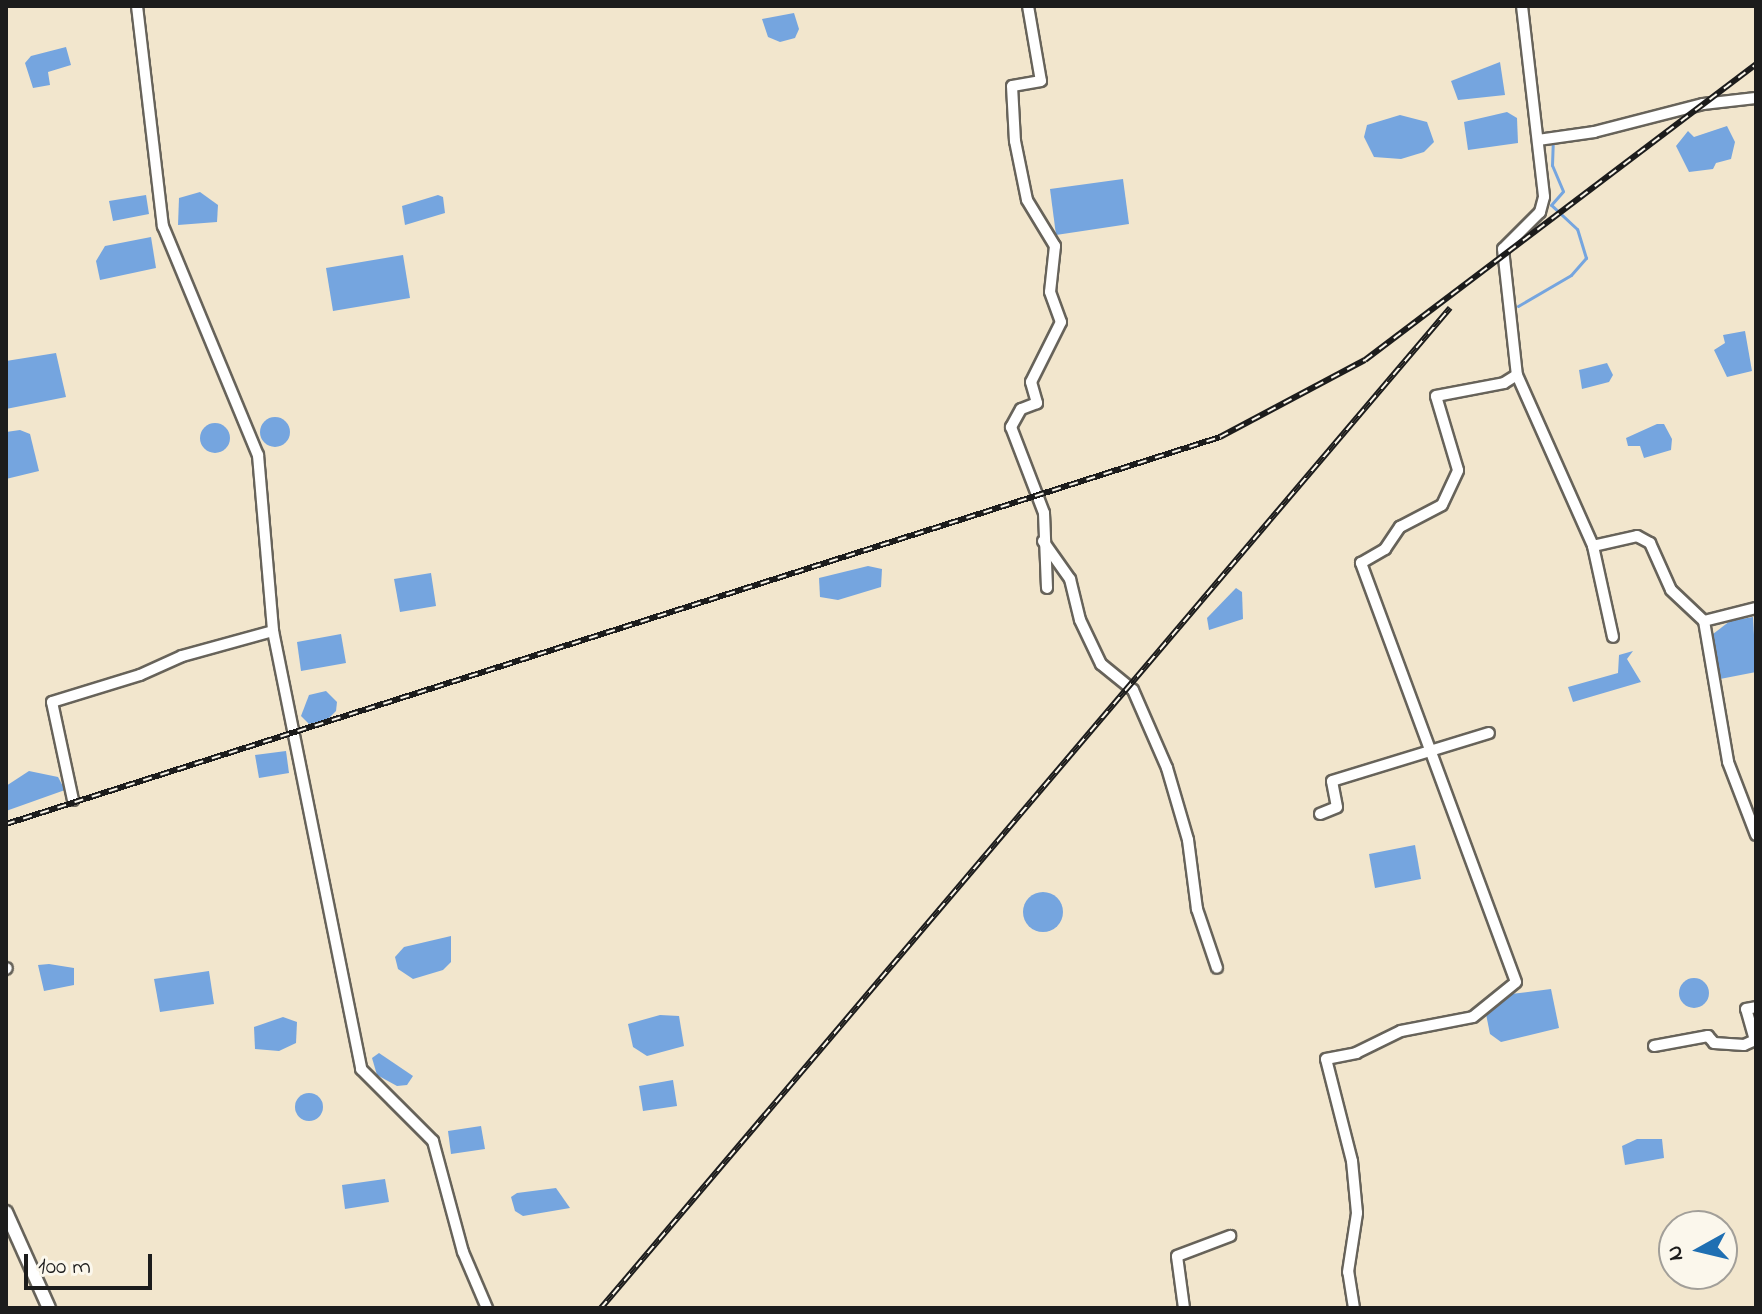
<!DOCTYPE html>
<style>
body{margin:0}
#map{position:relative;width:1762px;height:1314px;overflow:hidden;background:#f2e6cd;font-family:"Indie Flower",sans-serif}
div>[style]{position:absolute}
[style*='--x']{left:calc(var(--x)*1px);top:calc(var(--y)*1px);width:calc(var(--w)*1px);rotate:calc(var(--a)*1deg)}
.water>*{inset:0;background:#75a5df}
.round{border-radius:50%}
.stream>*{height:3px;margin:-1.5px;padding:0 1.5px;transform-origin:1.5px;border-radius:1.5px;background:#75a5df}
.roads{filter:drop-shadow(2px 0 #67635a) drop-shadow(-2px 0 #67635a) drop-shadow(0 2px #67635a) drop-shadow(0 -2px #67635a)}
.minor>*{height:10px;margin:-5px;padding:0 5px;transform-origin:5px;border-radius:5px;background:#fff}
.major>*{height:12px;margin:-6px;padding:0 6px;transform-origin:6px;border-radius:6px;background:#fff}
.rail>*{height:6px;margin-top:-3px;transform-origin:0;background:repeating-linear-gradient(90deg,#fbf7ec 0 9px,#1c1c1c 0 18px);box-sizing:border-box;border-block:2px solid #1c1c1c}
span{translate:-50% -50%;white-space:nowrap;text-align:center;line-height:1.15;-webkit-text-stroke:6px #fbf7ec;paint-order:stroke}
.frame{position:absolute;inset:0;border:8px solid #1c1c1c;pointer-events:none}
.north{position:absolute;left:1658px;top:1210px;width:80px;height:80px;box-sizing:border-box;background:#fbf7ec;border:2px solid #a29f99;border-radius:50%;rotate:262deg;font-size:22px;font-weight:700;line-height:32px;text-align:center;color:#1c1c1c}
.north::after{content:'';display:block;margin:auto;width:28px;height:36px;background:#1f6fb2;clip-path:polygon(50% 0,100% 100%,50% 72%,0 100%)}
.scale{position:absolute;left:24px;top:1254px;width:128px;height:36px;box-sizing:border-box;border:4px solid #1c1c1c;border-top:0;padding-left:10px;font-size:24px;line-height:28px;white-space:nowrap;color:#1c1c1c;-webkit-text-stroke:6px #fbf7ec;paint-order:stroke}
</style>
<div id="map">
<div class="water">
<i style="clip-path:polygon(794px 13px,799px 29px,795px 38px,780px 42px,768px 37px,762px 19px)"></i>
<i style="clip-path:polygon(66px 47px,71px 65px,48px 72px,50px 85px,33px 88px,25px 63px,31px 56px)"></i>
<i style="clip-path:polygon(1500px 62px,1505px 95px,1458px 100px,1451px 81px)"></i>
<i style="clip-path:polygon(1507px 112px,1517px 118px,1518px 143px,1468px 150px,1464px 122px)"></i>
<i style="clip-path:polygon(1400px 115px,1427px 122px,1434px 142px,1424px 152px,1401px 159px,1374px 157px,1364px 137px,1367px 125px)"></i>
<i style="clip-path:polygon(1727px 126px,1735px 142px,1731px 159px,1716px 163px,1713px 169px,1689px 172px,1676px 146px,1688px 131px,1694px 137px)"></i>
<i style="clip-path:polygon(1123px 179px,1129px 224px,1056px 235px,1050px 189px)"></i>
<i style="clip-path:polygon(200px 192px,218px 205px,217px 222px,178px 225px,179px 198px)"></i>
<i style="clip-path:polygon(146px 195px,149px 214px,113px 221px,109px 201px)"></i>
<i style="clip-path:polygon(438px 195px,443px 197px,445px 213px,405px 225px,402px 206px)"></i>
<i style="clip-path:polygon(151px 237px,156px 268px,100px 280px,96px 261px,105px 246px)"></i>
<i style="clip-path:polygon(403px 255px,410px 298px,333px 311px,326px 268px)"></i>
<i style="clip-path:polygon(1745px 331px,1752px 371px,1727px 377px,1714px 350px,1725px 343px,1723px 335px)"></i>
<i style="clip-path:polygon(56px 353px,66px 397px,6px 409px,6px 361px)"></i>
<i style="clip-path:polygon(1607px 363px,1613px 375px,1609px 382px,1582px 389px,1579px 370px)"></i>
<i class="round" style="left:260px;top:417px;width:30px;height:30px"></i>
<i class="round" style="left:200px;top:423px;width:30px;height:30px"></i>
<i style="clip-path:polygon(1657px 424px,1664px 424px,1672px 439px,1671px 450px,1644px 458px,1640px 446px,1628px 446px,1626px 438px)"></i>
<i style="clip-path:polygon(20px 430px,30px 434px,39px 471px,6px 479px,6px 432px)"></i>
<i style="clip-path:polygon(868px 566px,882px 569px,881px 587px,838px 600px,820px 597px,819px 578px)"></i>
<i style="clip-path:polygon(431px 573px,436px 606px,400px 612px,394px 579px)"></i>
<i style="clip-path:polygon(1236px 588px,1242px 592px,1243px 619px,1209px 630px,1207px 618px)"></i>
<i style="clip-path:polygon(1753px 617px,1756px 672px,1720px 679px,1713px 634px,1730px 621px)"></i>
<i style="clip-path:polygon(341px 634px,346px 663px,301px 671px,297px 642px)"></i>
<i style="clip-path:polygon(1633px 651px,1627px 659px,1641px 682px,1573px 702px,1568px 687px,1618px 673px,1619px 655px)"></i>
<i style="clip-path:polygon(326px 691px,337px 702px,336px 711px,327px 720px,309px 724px,301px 716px,309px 695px)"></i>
<i style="clip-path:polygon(286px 751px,289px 773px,259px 778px,255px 755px)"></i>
<i style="clip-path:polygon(29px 771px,58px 777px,65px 790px,6px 811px,6px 786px)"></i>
<i style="clip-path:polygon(1415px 845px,1421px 879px,1375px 888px,1369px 854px)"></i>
<i class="round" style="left:1023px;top:892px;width:40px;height:40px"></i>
<i style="clip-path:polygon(451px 936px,451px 962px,443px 970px,413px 979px,398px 969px,395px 957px,404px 947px)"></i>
<i style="clip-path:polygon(49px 964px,74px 968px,74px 985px,44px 991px,38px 965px)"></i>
<i style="clip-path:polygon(209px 971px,214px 1004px,160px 1012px,154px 979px)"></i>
<i class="round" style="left:1679px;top:978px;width:30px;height:30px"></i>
<i style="clip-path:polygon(1551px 989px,1559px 1028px,1501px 1042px,1490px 1034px,1486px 1014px,1511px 994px)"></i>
<i style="clip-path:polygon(660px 1015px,679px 1016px,684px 1046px,647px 1056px,633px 1047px,628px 1024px)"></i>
<i style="clip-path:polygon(283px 1017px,297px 1022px,296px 1043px,279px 1051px,255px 1049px,254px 1027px)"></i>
<i style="clip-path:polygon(379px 1053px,413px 1076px,407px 1085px,397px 1086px,377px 1075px,372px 1058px)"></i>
<i style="clip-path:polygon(673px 1080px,677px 1106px,643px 1111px,639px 1086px)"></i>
<i class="round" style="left:295px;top:1093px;width:28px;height:28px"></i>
<i style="clip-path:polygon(481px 1126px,485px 1149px,451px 1154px,448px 1131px)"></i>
<i style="clip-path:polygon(1637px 1139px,1662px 1139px,1664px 1158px,1625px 1165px,1622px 1146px)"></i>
<i style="clip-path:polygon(385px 1179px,389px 1202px,345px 1209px,342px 1185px)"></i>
<i style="clip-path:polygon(556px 1188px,570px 1208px,523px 1216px,515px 1211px,511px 1197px,517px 1193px)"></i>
</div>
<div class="stream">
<i style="--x:1518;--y:306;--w:61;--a:-30.3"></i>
<i style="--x:1571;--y:275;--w:23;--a:-49"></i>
<i style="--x:1586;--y:258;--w:30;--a:-107"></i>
<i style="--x:1577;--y:229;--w:35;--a:-137"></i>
<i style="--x:1551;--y:205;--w:18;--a:-49"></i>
<i style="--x:1563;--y:191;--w:28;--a:-113"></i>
<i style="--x:1552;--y:165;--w:23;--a:-88"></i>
</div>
<div class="roads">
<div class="minor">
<i style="--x:137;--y:6;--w:222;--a:83.3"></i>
<i style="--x:163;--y:226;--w:248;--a:67.5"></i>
<i style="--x:258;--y:455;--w:177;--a:85.1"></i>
<i style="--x:273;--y:631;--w:447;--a:78.6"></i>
<i style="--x:361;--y:1069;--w:102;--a:45"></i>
<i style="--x:433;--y:1141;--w:115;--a:74.9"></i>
<i style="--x:463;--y:1252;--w:61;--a:66.8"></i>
<i style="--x:1028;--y:6;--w:76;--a:80.2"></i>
<i style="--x:1041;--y:81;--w:29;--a:170"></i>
<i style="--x:1012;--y:86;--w:55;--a:86.9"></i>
<i style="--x:1015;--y:141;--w:60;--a:78.5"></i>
<i style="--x:1027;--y:200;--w:54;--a:58.7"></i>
<i style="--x:1055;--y:246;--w:46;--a:96.2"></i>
<i style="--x:1050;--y:292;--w:32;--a:70"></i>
<i style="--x:1061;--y:322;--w:67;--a:116.6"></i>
<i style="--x:1031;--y:382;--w:22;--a:74"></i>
<i style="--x:1037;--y:403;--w:17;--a:159"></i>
<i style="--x:1021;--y:409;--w:21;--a:119"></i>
<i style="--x:1011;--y:427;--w:92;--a:69"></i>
<i style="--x:1044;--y:513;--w:75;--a:87.7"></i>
<i style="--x:1522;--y:6;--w:192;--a:83.4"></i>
<i style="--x:1544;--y:197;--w:16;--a:105"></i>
<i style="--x:1540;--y:212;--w:52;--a:135"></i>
<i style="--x:1503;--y:249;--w:127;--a:83.7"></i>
<i style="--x:1517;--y:375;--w:187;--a:66"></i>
<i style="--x:1593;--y:546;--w:45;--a:-12.8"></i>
<i style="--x:1637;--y:536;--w:15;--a:28"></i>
<i style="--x:1650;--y:543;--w:51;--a:65.9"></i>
<i style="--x:1671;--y:590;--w:45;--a:43.2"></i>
<i style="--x:1704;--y:621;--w:143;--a:80.3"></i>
<i style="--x:1728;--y:762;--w:78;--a:69"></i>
<i style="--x:1538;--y:140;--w:57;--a:-8.1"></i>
<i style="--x:1594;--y:132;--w:113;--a:-14.4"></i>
<i style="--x:1703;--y:104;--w:53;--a:-6.5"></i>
<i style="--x:1043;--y:541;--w:47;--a:54.6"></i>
<i style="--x:1070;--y:579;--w:42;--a:76.3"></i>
<i style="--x:1080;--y:620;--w:49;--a:64.5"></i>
<i style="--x:1101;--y:664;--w:41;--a:39.1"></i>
<i style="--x:1133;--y:690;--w:85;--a:66.4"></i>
<i style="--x:1167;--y:768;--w:75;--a:73.7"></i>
<i style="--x:1188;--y:840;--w:70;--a:82.6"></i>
<i style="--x:1197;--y:909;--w:62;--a:71.3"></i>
<i style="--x:1593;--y:546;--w:93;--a:77.6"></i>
<i style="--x:1704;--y:621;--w:54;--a:-14"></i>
<i style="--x:73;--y:800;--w:100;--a:-102.1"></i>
<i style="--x:52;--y:702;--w:92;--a:-17.1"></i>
<i style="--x:140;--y:675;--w:46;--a:-24.3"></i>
<i style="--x:182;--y:656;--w:94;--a:-15.4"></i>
<i style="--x:1320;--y:814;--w:18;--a:-22"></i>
<i style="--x:1337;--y:807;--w:26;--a:-101"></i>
<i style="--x:1332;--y:781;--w:164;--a:-17"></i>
<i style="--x:6;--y:969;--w:1;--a:-45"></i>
<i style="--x:1654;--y:1046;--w:55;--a:-10.5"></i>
<i style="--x:1708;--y:1036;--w:9;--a:49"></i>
<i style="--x:1714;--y:1043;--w:30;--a:4"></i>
<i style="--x:1744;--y:1045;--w:12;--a:-24"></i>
<i style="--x:1755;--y:1040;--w:32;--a:-106"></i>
<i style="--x:1746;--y:1009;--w:10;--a:-11"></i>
<i style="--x:1184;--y:1308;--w:52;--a:-97.7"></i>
<i style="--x:1177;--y:1256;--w:57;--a:-20.7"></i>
<i style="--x:1354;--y:1308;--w:36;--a:-99"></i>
<i style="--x:1348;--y:1272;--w:60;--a:-81.3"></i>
<i style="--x:1357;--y:1213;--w:52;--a:-95.5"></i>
<i style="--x:1352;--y:1161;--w:105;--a:-104.3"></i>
<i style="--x:1326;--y:1059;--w:31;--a:-11"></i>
<i style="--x:1356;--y:1053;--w:50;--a:-26.1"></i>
<i style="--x:1401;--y:1031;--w:73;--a:-11"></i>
<i style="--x:1473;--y:1017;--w:55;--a:-39.1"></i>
<i style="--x:1516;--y:982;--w:447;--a:-110.3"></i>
<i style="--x:1361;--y:563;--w:28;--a:-30"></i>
<i style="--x:1385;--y:549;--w:27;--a:-56"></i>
<i style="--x:1400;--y:527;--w:47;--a:-27.6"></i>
<i style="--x:1442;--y:505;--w:38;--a:-65"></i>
<i style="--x:1458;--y:470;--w:77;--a:-106.6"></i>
<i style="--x:1436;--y:396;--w:69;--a:-10.8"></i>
<i style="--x:1504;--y:383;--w:15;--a:-32"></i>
</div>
<div class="major">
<i style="--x:6;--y:1212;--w:105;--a:65.9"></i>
</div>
</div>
<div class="rail">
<i style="--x:6;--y:824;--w:1274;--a:-17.68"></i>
<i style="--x:1220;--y:437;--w:164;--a:-28"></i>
<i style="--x:1365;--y:360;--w:490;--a:-37.1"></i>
<i style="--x:601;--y:1308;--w:1312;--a:-49.67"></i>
</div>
<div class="frame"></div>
<div class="north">N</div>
<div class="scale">100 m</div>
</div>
